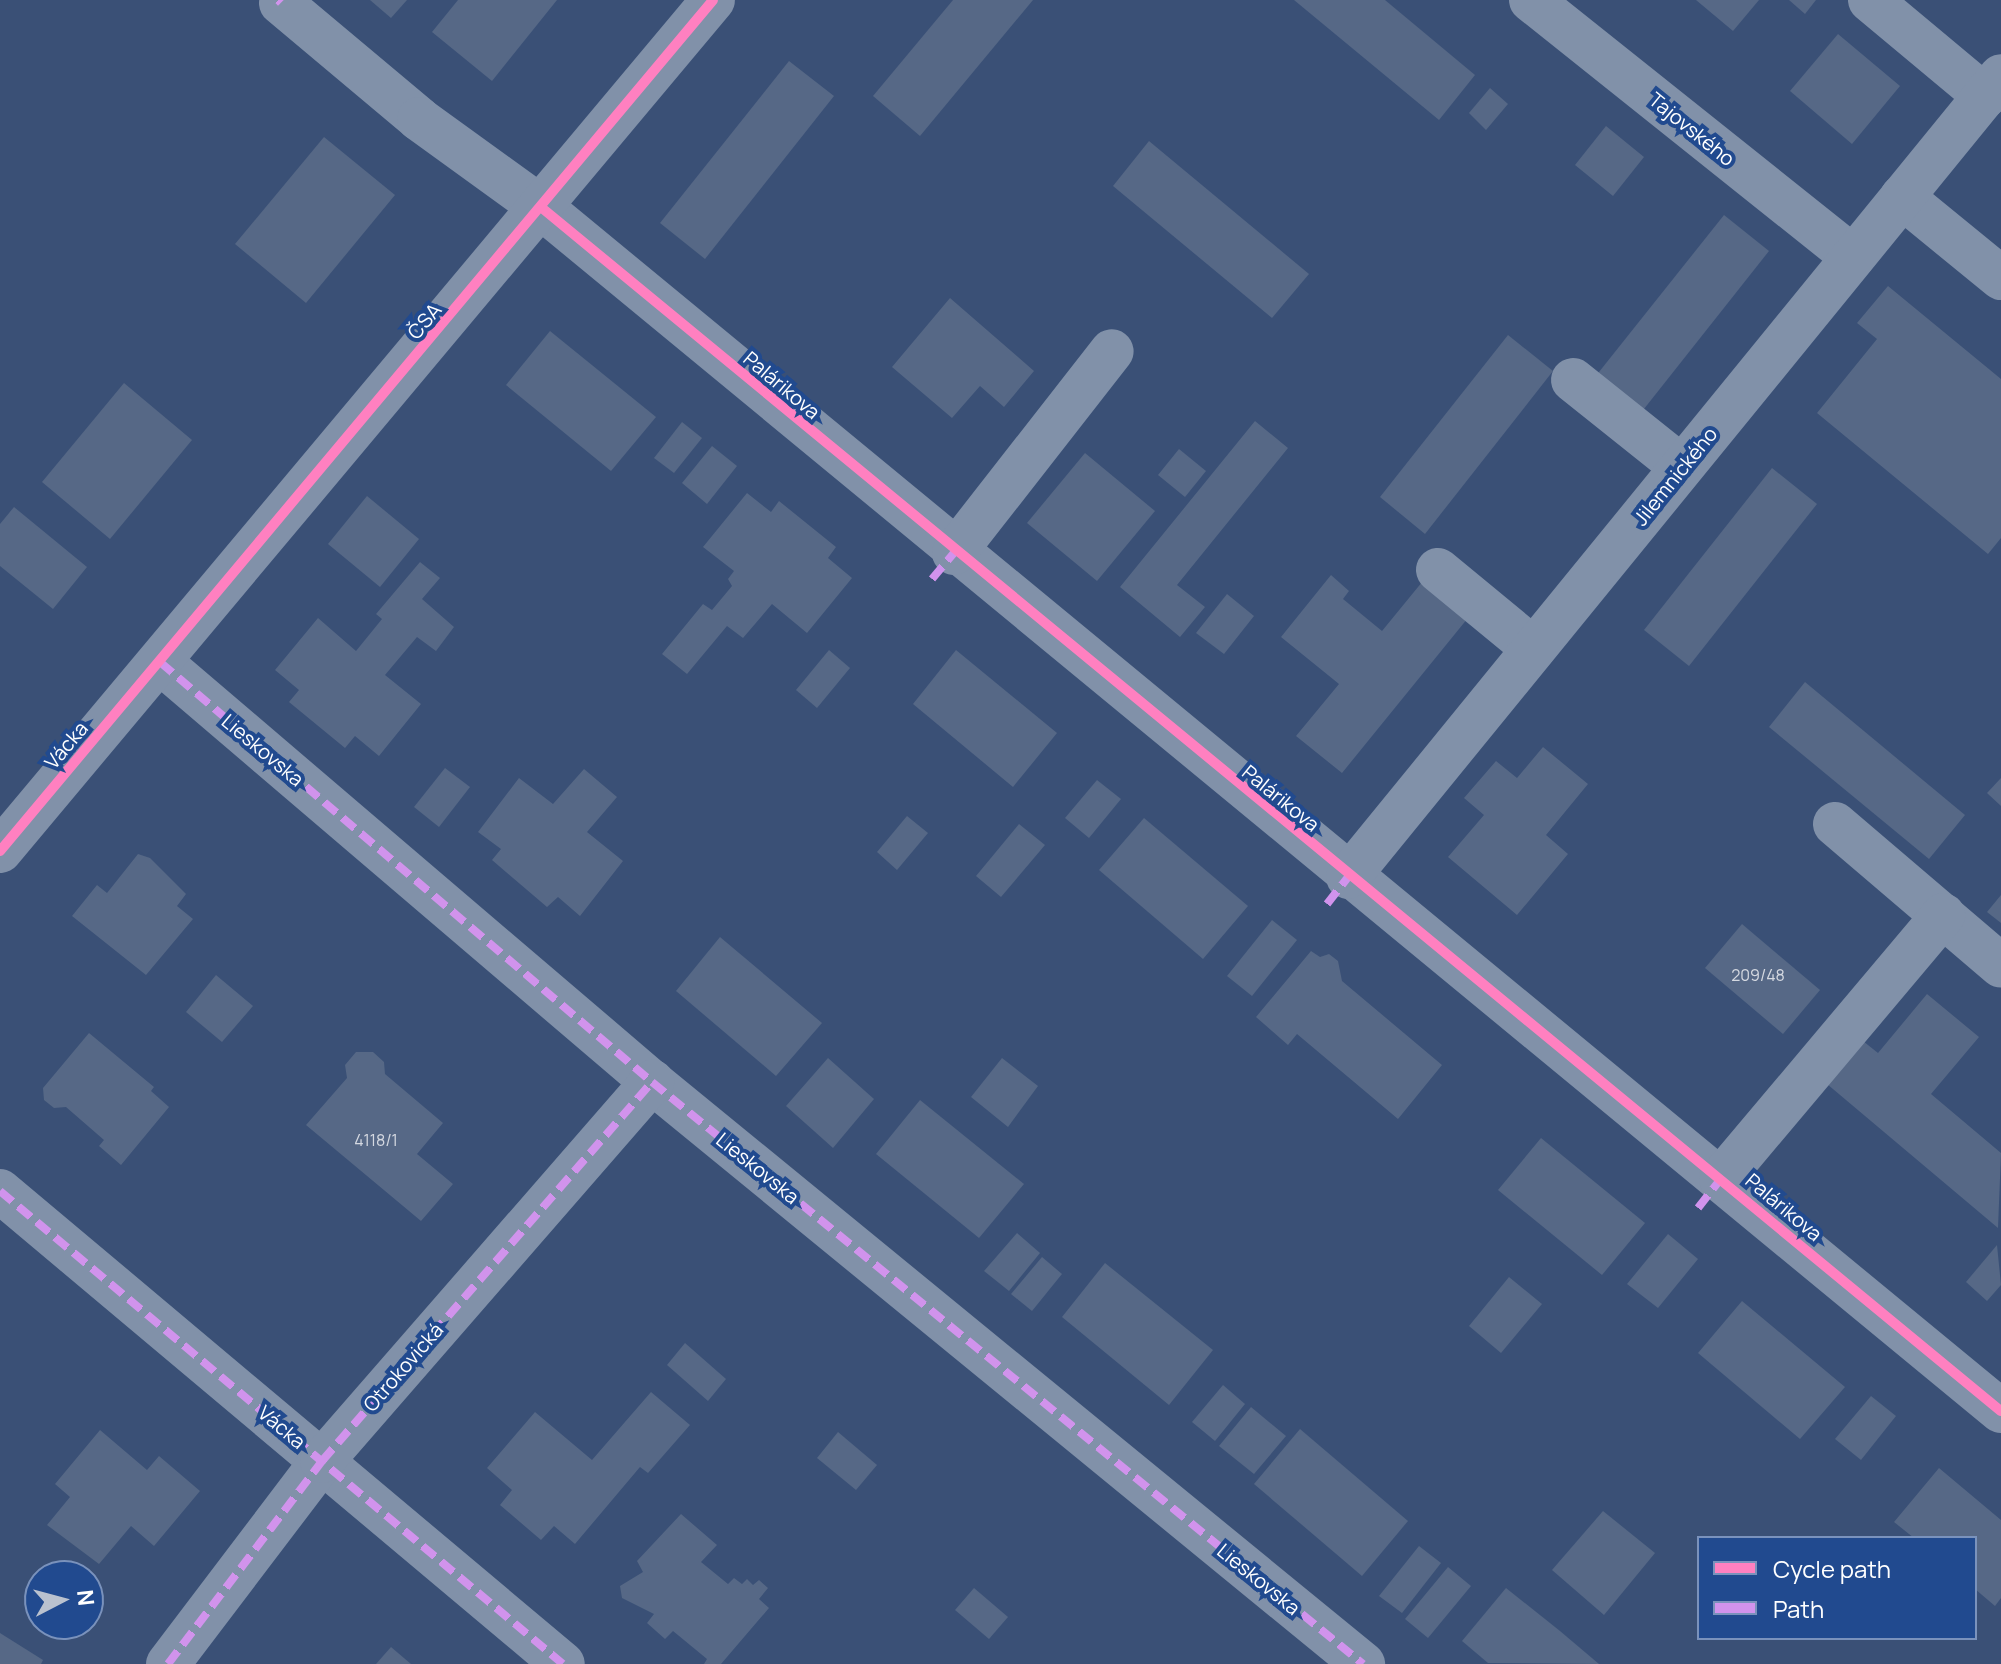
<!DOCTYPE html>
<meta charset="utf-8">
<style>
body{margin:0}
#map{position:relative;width:2001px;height:1664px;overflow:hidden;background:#3a5076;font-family:Manrope,sans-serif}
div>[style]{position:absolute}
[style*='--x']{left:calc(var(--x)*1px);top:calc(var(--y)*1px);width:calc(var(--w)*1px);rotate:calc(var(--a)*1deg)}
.building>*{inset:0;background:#566886}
.minor>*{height:44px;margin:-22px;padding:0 22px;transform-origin:22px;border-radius:22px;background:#8191a9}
.quiet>*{height:8px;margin-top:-4px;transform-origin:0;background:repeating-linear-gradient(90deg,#d193ec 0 16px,transparent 0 24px)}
.cycleway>*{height:10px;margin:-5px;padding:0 5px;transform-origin:5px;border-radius:5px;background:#ff80c0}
span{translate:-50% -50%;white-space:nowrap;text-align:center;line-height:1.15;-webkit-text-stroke:8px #214a8f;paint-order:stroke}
.number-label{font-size:16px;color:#d5d9e1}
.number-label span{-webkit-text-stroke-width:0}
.street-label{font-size:20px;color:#fff}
.legend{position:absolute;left:1697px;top:1536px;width:280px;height:104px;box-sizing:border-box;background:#214a8f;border:2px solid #7a92bc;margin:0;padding:10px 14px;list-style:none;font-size:24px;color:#fff}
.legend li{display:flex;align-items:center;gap:16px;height:40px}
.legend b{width:40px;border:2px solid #7a92bc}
.north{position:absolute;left:24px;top:1560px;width:80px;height:80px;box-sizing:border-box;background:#214a8f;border:2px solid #7a92bc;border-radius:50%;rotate:84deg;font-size:22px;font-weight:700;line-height:32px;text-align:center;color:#fff}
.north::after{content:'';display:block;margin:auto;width:28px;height:36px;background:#bac2cf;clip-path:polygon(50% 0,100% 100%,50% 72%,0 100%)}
</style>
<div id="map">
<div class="building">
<i style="clip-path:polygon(370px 0,407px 0,391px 18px)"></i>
<i style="clip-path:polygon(458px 0,557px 0,492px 81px,432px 32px)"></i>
<i style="clip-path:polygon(953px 0,1033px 0,920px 136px,873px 96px)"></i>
<i style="clip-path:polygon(1294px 0,1385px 0,1475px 75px,1439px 120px)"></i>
<i style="clip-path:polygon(1696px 0,1759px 0,1733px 31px)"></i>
<i style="clip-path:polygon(1789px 0,1816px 0,1805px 14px)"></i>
<i style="clip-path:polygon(1838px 34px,1900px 86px,1852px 144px,1790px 91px)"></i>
<i style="clip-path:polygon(789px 61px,834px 96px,705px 259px,660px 223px)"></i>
<i style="clip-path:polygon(1490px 88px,1508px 104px,1486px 130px,1469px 113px)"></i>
<i style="clip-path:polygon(1606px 126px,1644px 157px,1613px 196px,1575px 165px)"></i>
<i style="clip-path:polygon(324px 137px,395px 195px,306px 303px,235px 244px)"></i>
<i style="clip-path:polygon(1149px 141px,1309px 274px,1272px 318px,1113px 186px)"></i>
<i style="clip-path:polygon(1724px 215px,1769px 251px,1640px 414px,1595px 377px)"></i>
<i style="clip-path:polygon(1888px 286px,2001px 379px,2001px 538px,1988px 554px,1817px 413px,1877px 339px,1857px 323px)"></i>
<i style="clip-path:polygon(950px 298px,1034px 371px,1004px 407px,980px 386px,952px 418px,892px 367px)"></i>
<i style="clip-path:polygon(550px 331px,656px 417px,611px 471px,506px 385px)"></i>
<i style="clip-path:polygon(1508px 335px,1553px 371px,1425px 534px,1380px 497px)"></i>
<i style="clip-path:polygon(124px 383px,192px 440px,110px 539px,42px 482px)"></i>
<i style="clip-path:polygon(1255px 421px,1288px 448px,1177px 585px,1205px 607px,1180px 637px,1120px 587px)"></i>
<i style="clip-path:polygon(682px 422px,702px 438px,674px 473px,654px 458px)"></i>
<i style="clip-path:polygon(712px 446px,737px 466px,707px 504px,682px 483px)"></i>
<i style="clip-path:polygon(1179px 449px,1206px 471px,1185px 497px,1158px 475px)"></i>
<i style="clip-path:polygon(1085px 453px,1155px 511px,1097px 581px,1027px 523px)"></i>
<i style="clip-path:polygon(1772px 468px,1817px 504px,1689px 666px,1644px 630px)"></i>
<i style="clip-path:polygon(747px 493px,771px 512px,779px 501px,836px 547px,828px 558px,852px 578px,807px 633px,772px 604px,743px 638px,727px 626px,687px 674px,662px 654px,703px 604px,712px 610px,732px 586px,728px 579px,734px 571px,703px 547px)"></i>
<i style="clip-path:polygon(367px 496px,419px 539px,380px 587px,328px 544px)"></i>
<i style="clip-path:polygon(14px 507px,87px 567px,53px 609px,0 566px,0 524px)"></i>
<i style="clip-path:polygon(420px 562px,440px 578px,422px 599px,454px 627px,436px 651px,417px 637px,385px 675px,421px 704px,379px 756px,355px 736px,345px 748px,289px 702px,299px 690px,275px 670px,318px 618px,356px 651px,382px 619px,376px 614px)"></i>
<i style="clip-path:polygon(1331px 575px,1349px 591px,1343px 599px,1382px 631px,1427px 576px,1472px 613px,1342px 773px,1296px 736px,1339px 684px,1281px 637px)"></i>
<i style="clip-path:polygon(1227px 594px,1254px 616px,1224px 654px,1196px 633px)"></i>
<i style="clip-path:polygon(829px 650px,850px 668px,817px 708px,796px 690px)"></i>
<i style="clip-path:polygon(956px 650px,1057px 733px,1013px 787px,913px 704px)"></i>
<i style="clip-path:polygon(1805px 682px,1965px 815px,1929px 859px,1769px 727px)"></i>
<i style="clip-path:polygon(1543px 747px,1588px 784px,1546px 835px,1568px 854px,1517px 915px,1448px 857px,1484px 815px,1464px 798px,1496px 761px,1517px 778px)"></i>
<i style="clip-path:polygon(445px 768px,470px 787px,439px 827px,414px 807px)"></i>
<i style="clip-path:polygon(584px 769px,617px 797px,587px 832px,623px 861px,580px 916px,558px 897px,547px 907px,492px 860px,501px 849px,478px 832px,519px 778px,553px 804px)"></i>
<i style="clip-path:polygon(2001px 778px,2001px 806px,1987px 793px)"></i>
<i style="clip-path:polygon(1097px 780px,1121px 799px,1089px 838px,1065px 818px)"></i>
<i style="clip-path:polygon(907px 816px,928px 833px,897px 870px,877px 852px)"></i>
<i style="clip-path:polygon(1144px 818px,1248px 906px,1203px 959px,1099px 870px)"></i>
<i style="clip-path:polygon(1019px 824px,1045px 845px,1001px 897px,976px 876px)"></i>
<i style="clip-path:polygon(138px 854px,150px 858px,186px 894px,177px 906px,193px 919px,146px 975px,72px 916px,97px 885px,107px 893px)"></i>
<i style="clip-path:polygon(2001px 895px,2001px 923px,1987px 912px)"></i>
<i style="clip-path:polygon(1272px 920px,1297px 940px,1252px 996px,1227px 976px)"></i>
<i style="clip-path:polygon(1742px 924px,1820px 990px,1783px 1034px,1705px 968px)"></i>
<i style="clip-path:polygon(720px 937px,822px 1023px,776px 1076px,676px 991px)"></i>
<i style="clip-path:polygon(1311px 951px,1320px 957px,1329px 954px,1338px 961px,1342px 981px,1442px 1065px,1398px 1119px,1297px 1034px,1288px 1045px,1256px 1017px)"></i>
<i style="clip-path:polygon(216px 975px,253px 1006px,222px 1042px,186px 1012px)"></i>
<i style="clip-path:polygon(1927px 994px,1979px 1037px,1931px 1094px,2001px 1153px,1998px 1228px,1827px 1084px,1863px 1041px,1878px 1053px)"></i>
<i style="clip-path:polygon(89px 1033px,154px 1087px,151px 1091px,169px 1107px,121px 1165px,99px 1146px,104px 1140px,66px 1107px,54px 1108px,44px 1100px,43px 1088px)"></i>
<i style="clip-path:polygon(356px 1052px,373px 1052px,384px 1062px,385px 1074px,443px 1123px,417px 1154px,453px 1184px,421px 1221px,306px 1125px,347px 1078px,345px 1065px)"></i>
<i style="clip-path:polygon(828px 1058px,874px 1099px,833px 1148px,786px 1106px)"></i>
<i style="clip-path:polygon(1002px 1058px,1038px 1086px,1008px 1127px,971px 1097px)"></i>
<i style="clip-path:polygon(920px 1100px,1024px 1184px,979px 1238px,876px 1154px)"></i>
<i style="clip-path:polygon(1541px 1138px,1645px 1223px,1602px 1275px,1498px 1190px)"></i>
<i style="clip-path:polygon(1017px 1233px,1040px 1253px,1009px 1291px,984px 1271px)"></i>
<i style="clip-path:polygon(1668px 1234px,1698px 1259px,1658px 1308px,1627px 1284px)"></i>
<i style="clip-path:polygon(1997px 1245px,2001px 1285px,1987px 1301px,1966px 1282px)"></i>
<i style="clip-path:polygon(1042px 1257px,1062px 1274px,1032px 1311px,1011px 1294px)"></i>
<i style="clip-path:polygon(1105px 1263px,1213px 1350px,1169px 1405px,1062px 1317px)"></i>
<i style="clip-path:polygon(1509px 1277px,1542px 1304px,1501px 1353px,1469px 1326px)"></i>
<i style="clip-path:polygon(1742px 1301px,1845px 1387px,1800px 1439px,1698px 1353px)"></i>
<i style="clip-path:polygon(685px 1343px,726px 1379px,708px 1401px,667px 1365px)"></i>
<i style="clip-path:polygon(1223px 1385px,1245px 1404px,1215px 1441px,1192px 1422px)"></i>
<i style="clip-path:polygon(651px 1392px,690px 1425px,648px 1473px,640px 1467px,575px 1544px,554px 1526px,541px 1540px,500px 1505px,512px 1490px,487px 1468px,535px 1412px,592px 1460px)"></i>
<i style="clip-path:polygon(1871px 1396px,1896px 1416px,1861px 1460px,1835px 1439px)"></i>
<i style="clip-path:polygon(1251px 1407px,1286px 1436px,1254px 1474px,1219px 1446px)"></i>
<i style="clip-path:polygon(1300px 1429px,1408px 1521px,1362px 1576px,1254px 1484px)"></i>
<i style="clip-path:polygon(100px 1430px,147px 1470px,159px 1456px,200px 1491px,154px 1546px,131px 1526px,99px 1564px,47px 1525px,70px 1497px,55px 1484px)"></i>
<i style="clip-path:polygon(838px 1432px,877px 1465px,856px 1490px,817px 1458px)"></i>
<i style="clip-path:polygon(1939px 1468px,2001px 1520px,2001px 1598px,1995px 1606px,1975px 1589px,1975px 1538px,1914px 1538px,1894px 1522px)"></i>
<i style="clip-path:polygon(1603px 1511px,1655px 1553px,1604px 1615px,1552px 1570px)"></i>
<i style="clip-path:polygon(681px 1514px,717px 1545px,701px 1562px,728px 1584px,734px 1578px,742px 1584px,747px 1579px,753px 1585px,759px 1580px,768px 1588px,759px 1599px,769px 1608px,721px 1664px,704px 1664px,707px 1659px,673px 1631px,665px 1639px,647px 1623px,654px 1614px,622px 1598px,620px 1586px,643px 1572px,637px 1561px)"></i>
<i style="clip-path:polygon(1419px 1546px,1441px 1563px,1402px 1613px,1379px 1596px)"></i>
<i style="clip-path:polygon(1448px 1567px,1471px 1586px,1428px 1638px,1405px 1619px)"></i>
<i style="clip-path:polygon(974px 1588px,1008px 1617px,989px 1639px,955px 1610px)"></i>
<i style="clip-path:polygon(1506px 1588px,1560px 1631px,1599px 1664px,1488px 1663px,1462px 1641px)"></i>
<i style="clip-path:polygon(0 1633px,43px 1660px,41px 1664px,0 1664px)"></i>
<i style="clip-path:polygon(391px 1647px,411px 1664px,376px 1664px)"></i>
</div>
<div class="minor">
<i style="--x:1531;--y:0;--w:412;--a:38.6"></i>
<i style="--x:1870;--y:0;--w:150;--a:39.9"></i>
<i style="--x:281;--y:3;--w:180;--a:40"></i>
<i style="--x:419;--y:119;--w:152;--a:35.9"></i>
<i style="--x:542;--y:208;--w:1891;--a:39.51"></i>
<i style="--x:1902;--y:197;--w:128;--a:39.3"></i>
<i style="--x:1573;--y:380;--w:139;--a:38.6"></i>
<i style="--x:954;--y:553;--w:256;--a:-52"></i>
<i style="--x:1438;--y:570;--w:124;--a:39.5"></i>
<i style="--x:160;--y:662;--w:647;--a:40.49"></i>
<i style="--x:652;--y:1082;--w:919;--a:39.3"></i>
<i style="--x:1835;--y:824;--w:218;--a:40.5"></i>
<i style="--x:0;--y:851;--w:1110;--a:-50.04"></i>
<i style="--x:1348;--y:877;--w:1033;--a:-50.81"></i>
<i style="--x:1721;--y:1179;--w:345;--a:-49.9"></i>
<i style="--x:0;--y:1191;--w:735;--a:40.04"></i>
<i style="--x:168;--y:1664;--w:255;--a:-52.8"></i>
<i style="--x:322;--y:1461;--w:503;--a:-48.95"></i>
</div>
<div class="quiet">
<i style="--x:278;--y:0;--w:4;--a:45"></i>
<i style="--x:932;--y:579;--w:34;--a:-50"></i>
<i style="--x:160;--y:662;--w:647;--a:40.49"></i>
<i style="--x:652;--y:1082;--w:919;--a:39.3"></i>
<i style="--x:1327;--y:904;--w:34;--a:-52"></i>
<i style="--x:0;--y:1191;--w:735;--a:40.04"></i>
<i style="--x:1698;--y:1208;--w:37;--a:-52"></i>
<i style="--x:168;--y:1664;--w:255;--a:-52.8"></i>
<i style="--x:322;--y:1461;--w:503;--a:-48.95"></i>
</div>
<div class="cycleway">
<i style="--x:542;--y:208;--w:1891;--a:39.51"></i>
<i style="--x:0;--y:851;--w:1110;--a:-50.04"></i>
</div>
<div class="number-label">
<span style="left:1758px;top:975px">209/48</span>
<span style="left:376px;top:1140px">4118/1</span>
</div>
<div class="street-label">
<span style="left:1692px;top:129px;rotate:39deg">Tajovského</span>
<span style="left:424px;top:321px;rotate:-50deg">ČSA</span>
<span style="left:782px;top:385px;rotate:40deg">Palárikova</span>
<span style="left:1675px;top:476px;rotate:-51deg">Jilemnického</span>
<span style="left:66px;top:745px;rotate:-50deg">Vácka</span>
<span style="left:263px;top:750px;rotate:40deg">Lieskovska</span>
<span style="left:1281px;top:798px;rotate:39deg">Palárikova</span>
<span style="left:758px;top:1168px;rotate:39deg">Lieskovska</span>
<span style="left:1784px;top:1207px;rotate:40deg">Palárikova</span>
<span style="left:403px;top:1367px;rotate:-49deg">Otrokovická</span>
<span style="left:282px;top:1427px;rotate:40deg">Vácka</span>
<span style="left:1259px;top:1579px;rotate:39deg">Lieskovska</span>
</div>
<ul class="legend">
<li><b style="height:10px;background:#ff80c0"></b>Cycle path</li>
<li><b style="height:10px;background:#d193ec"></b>Path</li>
</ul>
<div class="north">N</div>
</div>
